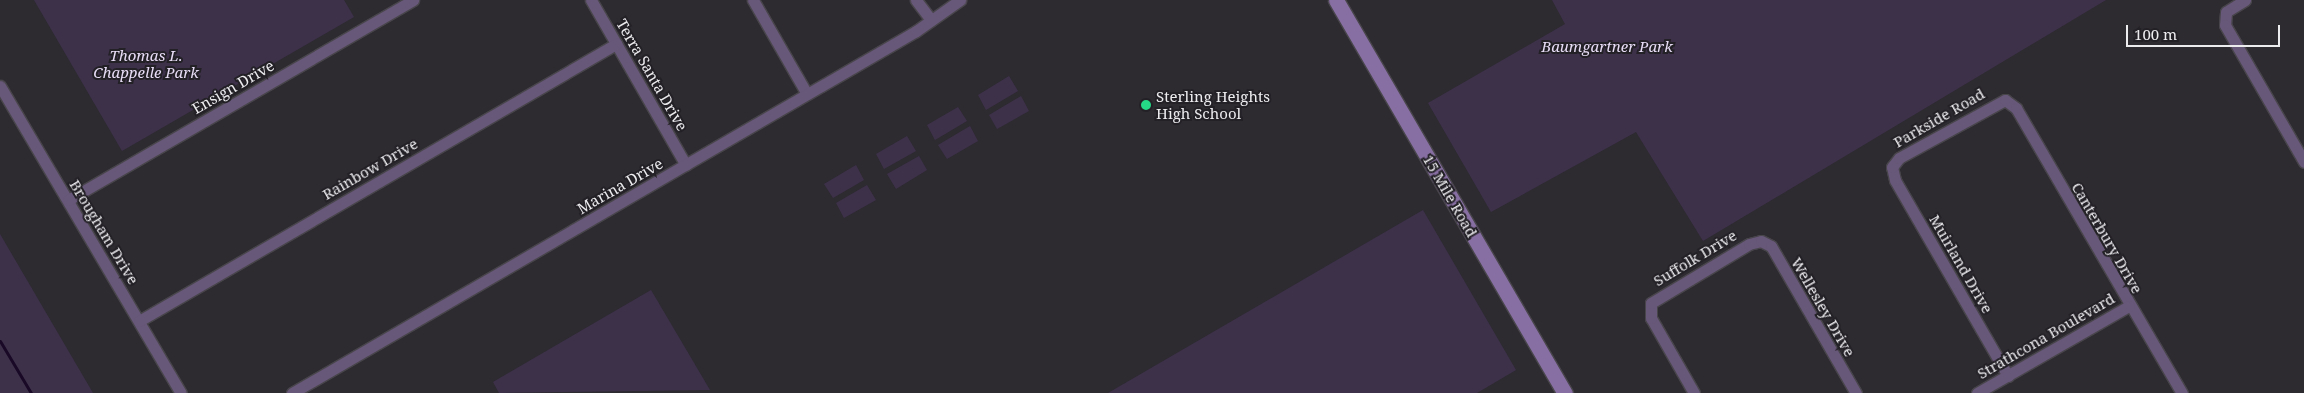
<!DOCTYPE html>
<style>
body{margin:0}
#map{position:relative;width:2304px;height:393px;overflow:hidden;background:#2d2a30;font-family:"Noto Serif",serif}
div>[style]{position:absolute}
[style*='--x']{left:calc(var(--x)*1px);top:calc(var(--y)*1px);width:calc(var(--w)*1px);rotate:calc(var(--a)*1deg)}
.green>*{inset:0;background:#3d314a}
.stream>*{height:3px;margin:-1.5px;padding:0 1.5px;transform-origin:1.5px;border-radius:1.5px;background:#190927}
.roads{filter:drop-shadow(1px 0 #48454b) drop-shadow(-1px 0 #48454b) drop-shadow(0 1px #48454b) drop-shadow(0 -1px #48454b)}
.street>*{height:11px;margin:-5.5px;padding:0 5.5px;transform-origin:5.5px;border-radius:5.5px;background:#675778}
.secondary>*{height:15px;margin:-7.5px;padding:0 7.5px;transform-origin:7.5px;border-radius:7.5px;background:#886fa3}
.dots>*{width:14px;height:14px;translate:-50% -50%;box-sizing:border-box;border:2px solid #232026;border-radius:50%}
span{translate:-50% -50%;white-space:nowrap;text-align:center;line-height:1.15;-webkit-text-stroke:4px #232026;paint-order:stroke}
.park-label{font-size:15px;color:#e8ddf6;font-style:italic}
.street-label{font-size:15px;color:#ecebee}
.poi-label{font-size:15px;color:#ecebee}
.left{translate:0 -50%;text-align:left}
.scale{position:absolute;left:2126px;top:25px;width:154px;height:22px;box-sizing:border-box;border:2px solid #ecebee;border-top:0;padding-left:6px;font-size:15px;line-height:18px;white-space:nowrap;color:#ecebee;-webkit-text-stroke:4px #232026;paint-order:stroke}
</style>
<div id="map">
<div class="green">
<i style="clip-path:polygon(34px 0,344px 0,354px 17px,122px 151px)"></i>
<i style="clip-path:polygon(1552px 0,2106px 0,1703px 241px,1636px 132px,1491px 212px,1428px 103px,1565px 24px)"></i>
<i style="clip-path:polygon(1009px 76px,1018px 91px,986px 110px,978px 95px)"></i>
<i style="clip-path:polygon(1021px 96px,1029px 111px,997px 129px,989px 115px)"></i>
<i style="clip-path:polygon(958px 107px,967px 121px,935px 140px,927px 125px)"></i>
<i style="clip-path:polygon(970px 126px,978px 141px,947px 159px,938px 145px)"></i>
<i style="clip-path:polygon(907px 136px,916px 151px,884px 169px,876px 154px)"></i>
<i style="clip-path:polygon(919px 156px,927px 170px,896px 189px,887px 174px)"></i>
<i style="clip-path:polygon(856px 165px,864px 180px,833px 198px,824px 184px)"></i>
<i style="clip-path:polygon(867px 185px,876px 200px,844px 218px,836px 203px)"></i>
<i style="clip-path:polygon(1423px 210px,1516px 370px,1477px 393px,1108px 393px)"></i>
<i style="clip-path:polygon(0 234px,93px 393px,0 393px)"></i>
<i style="clip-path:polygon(651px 290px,710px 390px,499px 393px,493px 382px)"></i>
</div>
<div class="stream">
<i style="--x:0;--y:341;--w:61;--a:59.2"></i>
</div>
<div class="roads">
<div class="street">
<i style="--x:591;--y:0;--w:190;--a:60.1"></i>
<i style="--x:753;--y:0;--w:108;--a:60.1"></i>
<i style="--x:916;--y:0;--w:25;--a:53"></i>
<i style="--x:2245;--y:0;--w:22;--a:148"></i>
<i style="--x:2226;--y:12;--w:13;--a:94"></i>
<i style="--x:2225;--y:25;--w:158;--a:60"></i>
<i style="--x:0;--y:86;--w:356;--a:59.5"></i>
<i style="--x:68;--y:200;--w:399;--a:-30.1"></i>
<i style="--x:139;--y:321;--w:552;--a:-30.14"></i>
<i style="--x:2008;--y:376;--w:226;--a:-120"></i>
<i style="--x:1895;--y:180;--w:13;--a:-103"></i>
<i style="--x:1892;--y:167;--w:11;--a:-52"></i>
<i style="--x:1899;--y:158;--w:121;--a:-28.7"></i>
<i style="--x:2005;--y:100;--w:14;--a:36"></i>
<i style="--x:2016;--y:108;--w:330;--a:59.8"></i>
<i style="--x:292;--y:393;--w:721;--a:-30.12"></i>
<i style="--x:916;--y:31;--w:54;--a:-35.2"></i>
<i style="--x:1694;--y:393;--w:86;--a:-119.8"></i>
<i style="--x:1651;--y:318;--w:15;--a:-90"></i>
<i style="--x:1651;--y:303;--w:114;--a:-31"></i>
<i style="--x:1749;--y:244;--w:12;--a:-14"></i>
<i style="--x:1761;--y:241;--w:11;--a:27"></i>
<i style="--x:1771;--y:246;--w:170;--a:60"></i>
<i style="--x:1977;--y:393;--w:175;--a:-29.8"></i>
</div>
<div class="secondary">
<i style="--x:1336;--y:0;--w:455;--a:59.8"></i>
</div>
</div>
<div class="dots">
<i style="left:1146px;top:105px;background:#25d886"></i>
</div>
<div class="park-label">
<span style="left:1607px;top:47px">Baumgartner Park</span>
<span style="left:146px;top:64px">Thomas L.<br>Chappelle Park</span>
</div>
<div class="street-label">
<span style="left:652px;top:75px;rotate:60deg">Terra Santa Drive</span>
<span style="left:233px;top:87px;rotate:-30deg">Ensign Drive</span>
<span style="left:1939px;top:118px;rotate:-30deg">Parkside Road</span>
<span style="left:370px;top:169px;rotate:-30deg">Rainbow Drive</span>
<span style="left:620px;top:186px;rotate:-30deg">Marina Drive</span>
<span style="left:1450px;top:196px;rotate:60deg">15 Mile Road</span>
<span style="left:104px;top:232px;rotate:59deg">Brougham Drive</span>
<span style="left:2107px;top:238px;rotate:60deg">Canterbury Drive</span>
<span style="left:1695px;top:258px;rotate:-31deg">Suffolk Drive</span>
<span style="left:1961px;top:264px;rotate:60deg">Muirland Drive</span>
<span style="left:1823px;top:307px;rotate:60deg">Wellesley Drive</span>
<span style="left:2046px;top:336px;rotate:-30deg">Strathcona Boulevard</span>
</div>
<div class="poi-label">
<span class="left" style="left:1156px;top:105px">Sterling Heights<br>High School</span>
</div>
<div class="scale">100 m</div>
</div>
